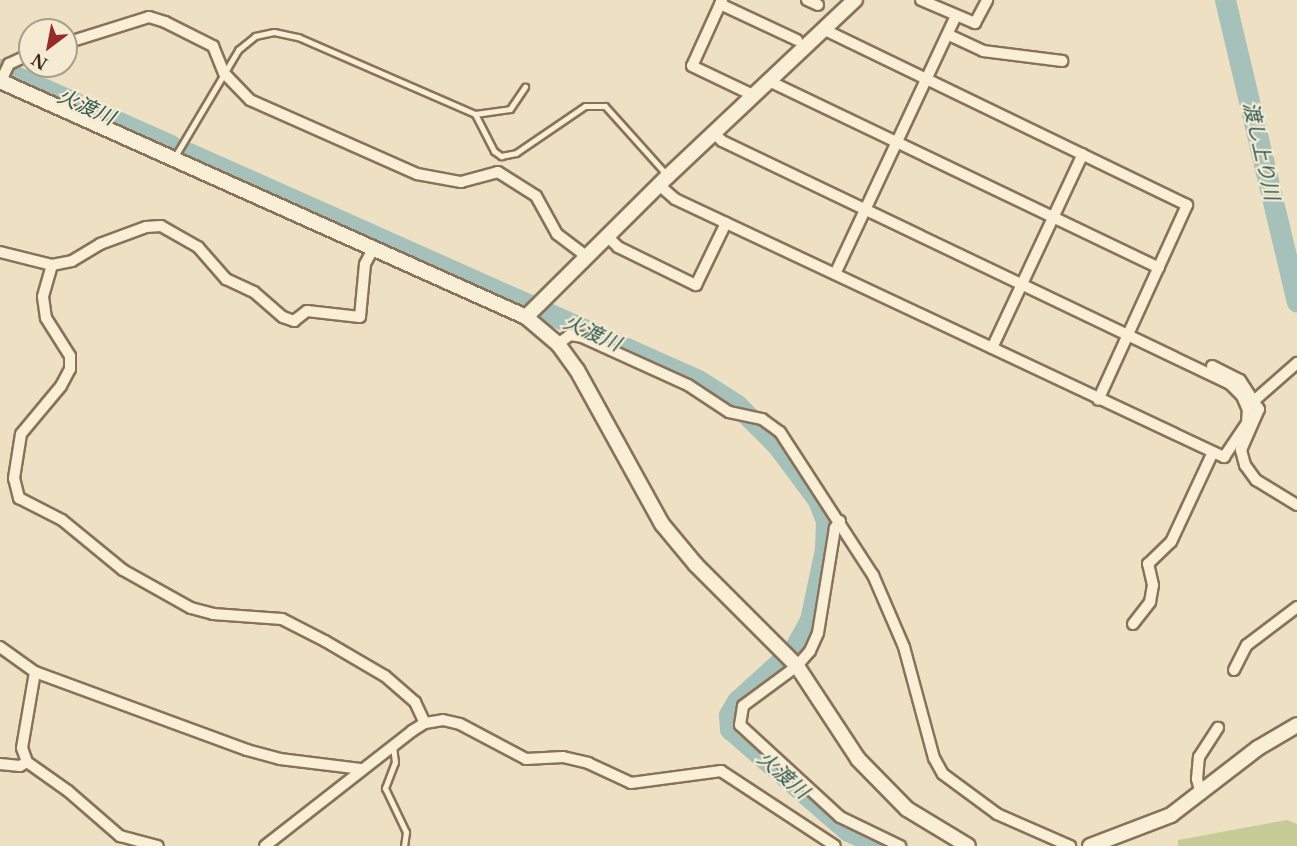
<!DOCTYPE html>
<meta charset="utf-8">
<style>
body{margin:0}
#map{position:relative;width:1297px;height:846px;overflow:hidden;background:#eee1c3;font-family:"Libre Baskerville","Noto Sans JP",serif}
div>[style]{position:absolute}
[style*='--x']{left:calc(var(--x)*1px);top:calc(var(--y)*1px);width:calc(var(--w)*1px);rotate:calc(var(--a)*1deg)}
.green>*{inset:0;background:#c5cc97}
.river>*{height:21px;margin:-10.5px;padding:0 10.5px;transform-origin:10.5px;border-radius:10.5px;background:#a5c1b9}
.roads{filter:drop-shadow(2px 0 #88735a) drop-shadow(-2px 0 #88735a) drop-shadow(0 2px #88735a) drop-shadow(0 -2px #88735a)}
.lane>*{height:5px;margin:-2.5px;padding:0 2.5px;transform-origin:2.5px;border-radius:2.5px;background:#f9eed6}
.street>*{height:10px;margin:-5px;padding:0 5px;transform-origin:5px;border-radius:5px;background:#f9eed6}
.secondary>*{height:14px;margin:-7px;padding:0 7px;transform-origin:7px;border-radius:7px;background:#f9eed6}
span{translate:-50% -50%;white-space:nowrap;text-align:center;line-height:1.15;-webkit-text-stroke:4.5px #f5ebd2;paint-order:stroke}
.water-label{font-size:20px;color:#2d5755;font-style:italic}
.north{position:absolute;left:18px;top:18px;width:60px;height:60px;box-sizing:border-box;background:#f5ebd2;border:2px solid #a99e8a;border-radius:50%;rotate:212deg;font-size:16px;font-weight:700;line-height:24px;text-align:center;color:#382b1e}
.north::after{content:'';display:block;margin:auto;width:21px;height:27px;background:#972a2a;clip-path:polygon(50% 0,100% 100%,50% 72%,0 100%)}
</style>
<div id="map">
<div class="green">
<i style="clip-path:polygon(1287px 820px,1297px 824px,1297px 846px,1178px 846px,1178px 840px)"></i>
</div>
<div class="river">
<i style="--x:1225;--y:0;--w:310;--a:76.6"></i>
<i style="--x:0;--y:69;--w:187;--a:24"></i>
<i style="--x:189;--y:153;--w:557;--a:24.04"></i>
<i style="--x:698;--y:380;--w:45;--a:32.3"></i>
<i style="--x:736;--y:404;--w:58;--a:45"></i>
<i style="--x:777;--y:445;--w:69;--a:53.3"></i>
<i style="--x:818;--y:500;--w:22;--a:69"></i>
<i style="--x:826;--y:521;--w:28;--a:92"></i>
<i style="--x:825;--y:549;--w:73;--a:101.9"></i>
<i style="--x:810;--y:620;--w:31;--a:119"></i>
<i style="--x:780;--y:662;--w:58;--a:137.8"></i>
<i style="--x:737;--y:701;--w:16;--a:120"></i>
<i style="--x:729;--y:715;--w:14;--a:86"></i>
<i style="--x:730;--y:729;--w:156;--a:40.8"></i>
<i style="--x:848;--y:831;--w:37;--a:24"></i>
</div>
<div class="roads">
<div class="lane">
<i style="--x:475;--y:114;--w:35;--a:-8"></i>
<i style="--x:510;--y:109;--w:27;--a:-56"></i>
<i style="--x:174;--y:158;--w:126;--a:-59.3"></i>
<i style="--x:238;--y:50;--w:22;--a:-39"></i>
<i style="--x:255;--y:36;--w:19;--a:-12"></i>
<i style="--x:274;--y:32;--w:25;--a:12"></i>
<i style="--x:298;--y:37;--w:193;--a:23.5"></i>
<i style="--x:475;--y:114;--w:42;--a:62.8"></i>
<i style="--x:494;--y:151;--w:9;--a:36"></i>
<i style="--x:501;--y:156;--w:15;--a:-11"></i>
<i style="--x:516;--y:153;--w:83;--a:-34.3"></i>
<i style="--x:585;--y:106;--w:20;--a:0"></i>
<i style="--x:605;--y:106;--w:91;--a:48.1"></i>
<i style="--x:393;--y:746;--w:16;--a:83"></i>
<i style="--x:395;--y:762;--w:28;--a:111"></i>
<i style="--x:385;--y:788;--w:49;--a:64.5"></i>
<i style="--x:406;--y:832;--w:14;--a:98"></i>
</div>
<div class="street">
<i style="--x:722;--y:0;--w:72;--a:114.4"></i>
<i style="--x:692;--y:66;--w:70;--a:25.5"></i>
<i style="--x:807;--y:0;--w:12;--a:24"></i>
<i style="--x:921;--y:0;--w:59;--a:23.1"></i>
<i style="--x:975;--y:23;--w:26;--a:-62"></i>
<i style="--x:720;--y:4;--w:85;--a:25.1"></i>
<i style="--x:825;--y:30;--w:402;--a:25.8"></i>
<i style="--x:1187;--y:205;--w:214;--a:114.5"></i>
<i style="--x:949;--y:35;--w:38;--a:25"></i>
<i style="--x:983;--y:51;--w:80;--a:7.2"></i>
<i style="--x:66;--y:43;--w:87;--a:-17.4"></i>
<i style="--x:149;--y:17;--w:17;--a:17"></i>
<i style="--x:165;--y:22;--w:54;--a:26.6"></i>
<i style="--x:213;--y:46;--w:29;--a:68"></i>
<i style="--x:224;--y:73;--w:37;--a:46"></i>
<i style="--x:250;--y:100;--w:183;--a:23.9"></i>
<i style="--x:417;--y:174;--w:45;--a:10.3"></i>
<i style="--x:461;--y:182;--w:38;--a:-15"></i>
<i style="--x:498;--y:172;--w:45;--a:32.3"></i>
<i style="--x:536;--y:196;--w:43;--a:61.1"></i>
<i style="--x:557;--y:234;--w:36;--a:37"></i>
<i style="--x:1;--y:81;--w:19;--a:-65"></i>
<i style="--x:9;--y:64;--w:23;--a:-25"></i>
<i style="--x:771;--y:82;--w:430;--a:25.6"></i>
<i style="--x:659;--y:185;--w:21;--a:41"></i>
<i style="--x:675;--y:199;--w:607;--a:25.17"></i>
<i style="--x:1224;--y:457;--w:41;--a:-55.9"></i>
<i style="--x:1247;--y:423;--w:13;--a:-86"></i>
<i style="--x:1248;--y:410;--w:15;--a:-113"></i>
<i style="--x:1242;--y:396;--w:17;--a:-135"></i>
<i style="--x:1230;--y:384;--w:563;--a:-154.44"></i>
<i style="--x:722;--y:141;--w:11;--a:-135"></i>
<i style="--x:607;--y:236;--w:16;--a:45"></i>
<i style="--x:618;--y:247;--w:87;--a:26"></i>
<i style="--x:696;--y:285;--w:69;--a:-64.2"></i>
<i style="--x:0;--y:252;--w:54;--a:14"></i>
<i style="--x:52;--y:265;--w:20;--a:-11"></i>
<i style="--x:72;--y:261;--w:33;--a:-31"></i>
<i style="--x:100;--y:244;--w:49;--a:-20.3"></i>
<i style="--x:146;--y:227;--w:15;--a:-4"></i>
<i style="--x:161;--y:226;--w:43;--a:29.6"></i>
<i style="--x:198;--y:247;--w:43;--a:48.8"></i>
<i style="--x:226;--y:279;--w:31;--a:25"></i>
<i style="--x:254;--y:292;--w:38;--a:41"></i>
<i style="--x:283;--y:317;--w:12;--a:20"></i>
<i style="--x:294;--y:321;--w:16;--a:-38"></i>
<i style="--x:307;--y:311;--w:53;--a:6.5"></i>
<i style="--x:360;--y:317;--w:53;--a:-84.6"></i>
<i style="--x:365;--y:264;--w:19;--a:-62"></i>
<i style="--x:52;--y:265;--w:33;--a:106"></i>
<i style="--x:43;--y:297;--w:21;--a:82"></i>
<i style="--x:46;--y:318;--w:45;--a:57.7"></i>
<i style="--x:70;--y:356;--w:13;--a:90"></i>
<i style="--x:70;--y:369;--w:19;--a:118"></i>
<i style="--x:61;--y:386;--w:62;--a:129.8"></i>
<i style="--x:21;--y:434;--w:45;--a:99"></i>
<i style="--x:14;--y:478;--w:21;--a:76"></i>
<i style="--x:19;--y:498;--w:48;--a:27.1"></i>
<i style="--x:62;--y:520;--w:79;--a:39.3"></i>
<i style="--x:123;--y:570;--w:78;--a:29.2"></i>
<i style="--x:191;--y:608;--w:23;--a:15"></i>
<i style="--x:213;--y:614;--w:69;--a:4.1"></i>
<i style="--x:282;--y:619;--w:48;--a:27.1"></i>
<i style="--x:325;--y:641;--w:69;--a:30.3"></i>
<i style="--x:385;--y:676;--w:40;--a:41"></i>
<i style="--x:415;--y:702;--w:23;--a:65"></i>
<i style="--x:835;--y:274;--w:285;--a:-64.9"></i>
<i style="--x:558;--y:344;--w:15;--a:-37"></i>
<i style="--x:570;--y:335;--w:12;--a:9"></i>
<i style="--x:582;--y:337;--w:116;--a:24.4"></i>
<i style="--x:688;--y:385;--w:49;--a:33.4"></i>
<i style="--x:729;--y:412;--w:34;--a:12"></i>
<i style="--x:762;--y:419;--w:22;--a:36"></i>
<i style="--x:780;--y:432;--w:171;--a:57"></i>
<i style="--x:873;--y:575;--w:78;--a:66.7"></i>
<i style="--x:904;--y:647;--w:115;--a:74.9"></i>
<i style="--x:934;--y:758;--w:18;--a:61"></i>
<i style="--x:943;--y:774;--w:67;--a:36.5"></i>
<i style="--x:997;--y:814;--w:80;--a:23.7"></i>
<i style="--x:992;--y:348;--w:214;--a:-64.9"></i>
<i style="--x:1212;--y:366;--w:31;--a:27"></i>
<i style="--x:1240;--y:380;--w:35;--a:57"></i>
<i style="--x:1259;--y:409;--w:45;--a:113.7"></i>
<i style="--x:1241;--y:450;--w:16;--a:75"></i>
<i style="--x:1245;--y:465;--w:19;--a:54"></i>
<i style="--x:1256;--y:480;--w:48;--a:31.4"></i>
<i style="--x:1256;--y:399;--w:55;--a:-41.3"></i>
<i style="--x:840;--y:521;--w:9;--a:126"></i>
<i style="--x:835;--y:528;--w:106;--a:99.2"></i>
<i style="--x:818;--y:633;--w:20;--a:114"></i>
<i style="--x:810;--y:651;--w:20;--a:131"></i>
<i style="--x:797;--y:666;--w:67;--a:143.5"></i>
<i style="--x:743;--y:706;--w:19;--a:99"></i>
<i style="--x:740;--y:725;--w:136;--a:42.6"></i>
<i style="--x:840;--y:817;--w:67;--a:25.8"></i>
<i style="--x:1133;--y:624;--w:28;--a:-52"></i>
<i style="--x:1150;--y:602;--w:17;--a:-80"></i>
<i style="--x:1153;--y:585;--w:22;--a:-103"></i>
<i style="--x:1148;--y:564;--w:32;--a:-44"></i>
<i style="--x:1171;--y:542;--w:99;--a:-65"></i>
<i style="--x:0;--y:647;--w:43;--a:35.5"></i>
<i style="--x:35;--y:672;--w:226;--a:20.2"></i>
<i style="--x:247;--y:750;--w:34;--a:15"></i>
<i style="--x:280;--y:759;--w:83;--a:7"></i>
<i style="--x:1234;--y:670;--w:28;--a:-63"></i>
<i style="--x:1247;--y:645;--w:63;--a:-37.2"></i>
<i style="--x:35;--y:672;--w:77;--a:99.7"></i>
<i style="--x:22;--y:748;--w:15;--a:70"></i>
<i style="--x:27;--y:762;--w:50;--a:35.3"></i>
<i style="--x:68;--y:791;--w:69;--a:40.9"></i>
<i style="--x:120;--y:836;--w:39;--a:15"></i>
<i style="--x:0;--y:764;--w:20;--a:6"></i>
<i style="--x:20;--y:766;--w:8;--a:-30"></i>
<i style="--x:1201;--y:794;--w:16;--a:-105"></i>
<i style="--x:1197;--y:779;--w:22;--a:-85"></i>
<i style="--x:1199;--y:757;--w:35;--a:-57"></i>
<i style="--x:265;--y:846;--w:187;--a:-38"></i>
<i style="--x:412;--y:731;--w:15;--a:-32"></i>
<i style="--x:425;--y:723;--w:18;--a:-9"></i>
<i style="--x:443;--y:720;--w:17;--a:13"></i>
<i style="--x:460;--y:724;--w:75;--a:27.9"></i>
<i style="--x:526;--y:759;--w:37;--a:-3"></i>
<i style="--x:563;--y:757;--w:26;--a:13"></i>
<i style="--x:588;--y:763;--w:47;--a:24.9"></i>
<i style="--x:631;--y:783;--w:91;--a:-7.6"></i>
<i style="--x:721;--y:771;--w:136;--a:33.3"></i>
</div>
<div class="secondary">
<i style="--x:0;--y:81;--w:577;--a:24.16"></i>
<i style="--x:526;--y:317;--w:42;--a:40.2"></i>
<i style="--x:558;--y:344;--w:32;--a:54"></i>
<i style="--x:577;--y:370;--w:176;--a:61.1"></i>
<i style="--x:662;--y:524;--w:53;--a:50.3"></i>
<i style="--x:696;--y:565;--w:143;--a:45"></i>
<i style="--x:797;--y:666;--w:111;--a:56.7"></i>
<i style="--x:858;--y:759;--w:70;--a:45.6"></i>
<i style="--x:907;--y:809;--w:71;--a:31.2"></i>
<i style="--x:526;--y:317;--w:200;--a:-44.8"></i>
<i style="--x:668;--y:176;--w:257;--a:-43.3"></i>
<i style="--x:1090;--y:846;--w:87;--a:-20.9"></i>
<i style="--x:1171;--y:815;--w:110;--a:-37.6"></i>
<i style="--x:1258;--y:748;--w:45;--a:-30.5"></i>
</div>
</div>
<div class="water-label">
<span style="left:86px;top:107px;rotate:24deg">火渡川</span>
<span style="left:1261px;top:151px;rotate:77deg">渡し上り川</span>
<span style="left:592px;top:333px;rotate:24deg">火渡川</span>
<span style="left:783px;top:775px;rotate:41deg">火渡川</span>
</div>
<div class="north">N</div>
</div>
